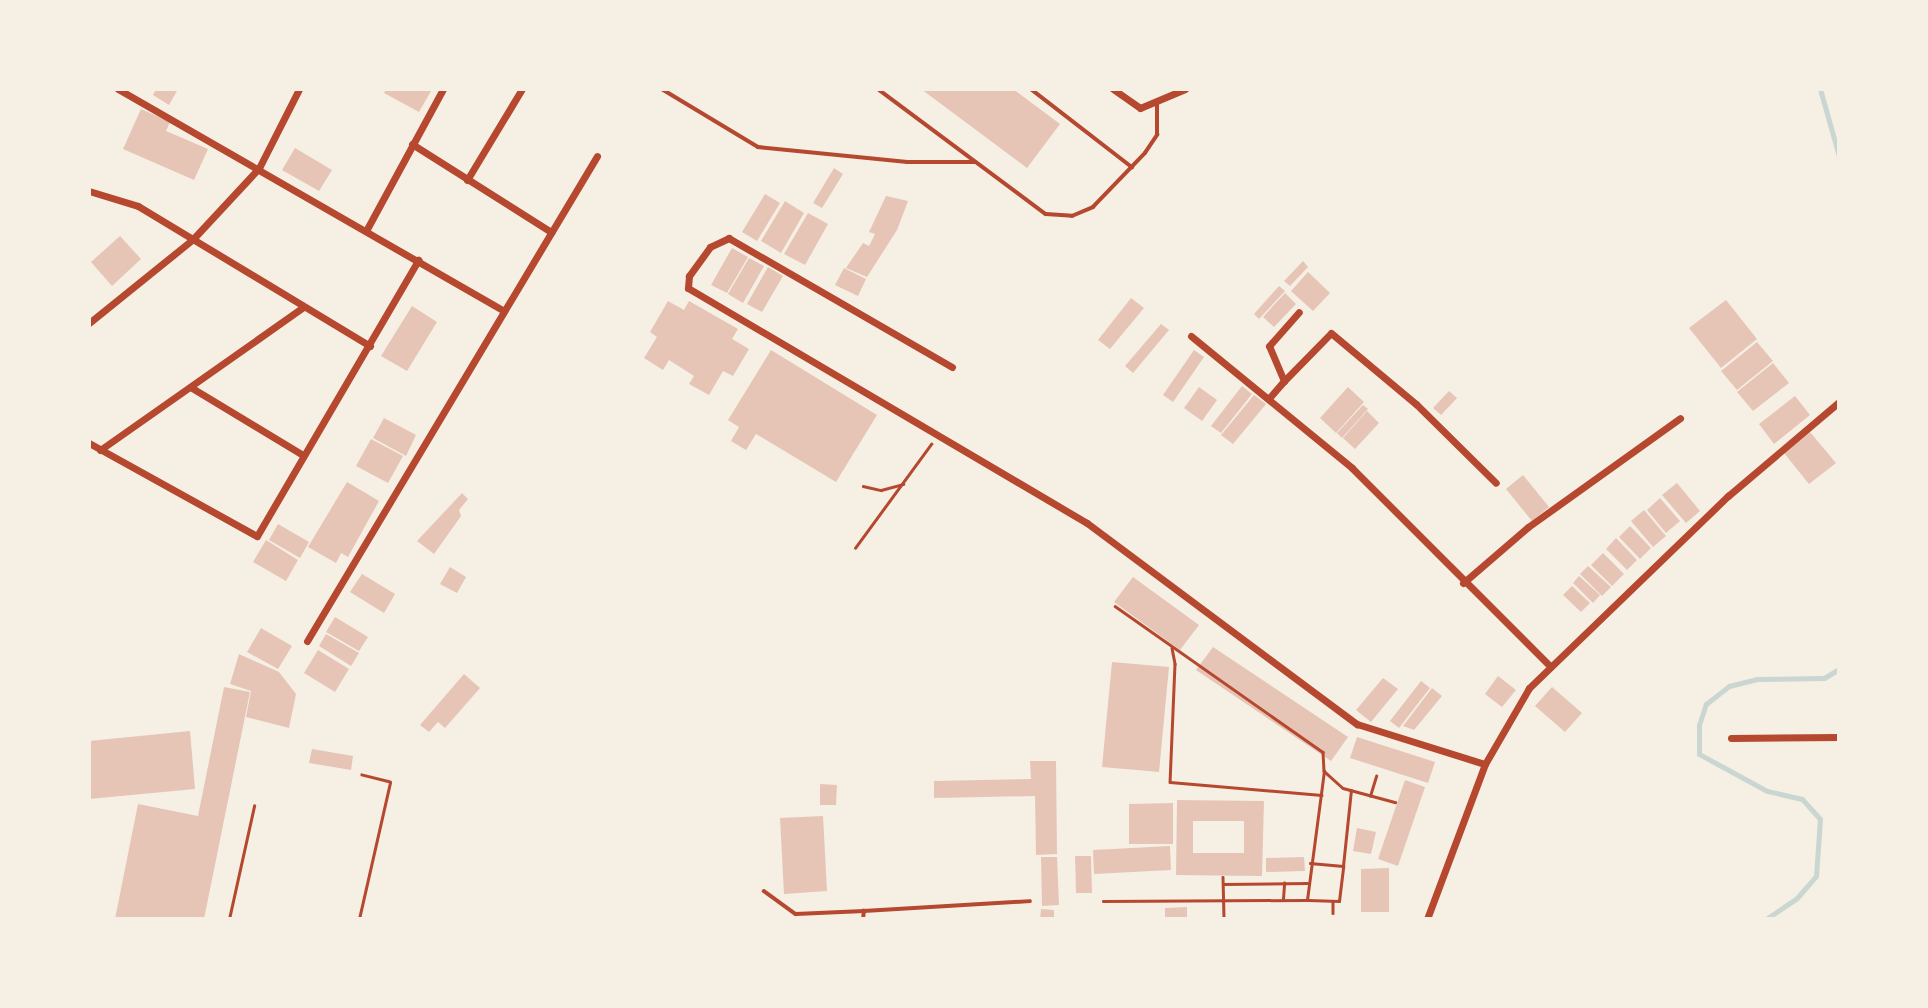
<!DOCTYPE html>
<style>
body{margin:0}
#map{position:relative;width:1928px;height:1008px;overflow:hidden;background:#f6efe4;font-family:Rubik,sans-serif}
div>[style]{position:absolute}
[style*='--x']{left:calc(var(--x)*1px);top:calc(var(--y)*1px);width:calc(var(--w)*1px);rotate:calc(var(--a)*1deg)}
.stream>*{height:5px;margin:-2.5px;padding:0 2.5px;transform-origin:2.5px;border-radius:2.5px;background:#c9d6d2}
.building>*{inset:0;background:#e6c5b7}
.path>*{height:2.5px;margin:-1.25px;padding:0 1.25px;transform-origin:1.25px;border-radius:1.25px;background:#b5482f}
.service>*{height:3.5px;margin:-1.75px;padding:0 1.75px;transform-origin:1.75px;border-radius:1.75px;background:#b5482f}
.minor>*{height:7px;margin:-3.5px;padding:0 3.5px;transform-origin:3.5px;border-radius:3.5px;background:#b5482f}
span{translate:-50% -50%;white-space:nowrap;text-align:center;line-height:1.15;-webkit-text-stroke:7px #f6efe4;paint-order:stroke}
.frame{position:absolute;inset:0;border:91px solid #f6efe4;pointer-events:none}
</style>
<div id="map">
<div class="stream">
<i style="--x:1820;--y:89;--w:70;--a:74.2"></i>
<i style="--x:1766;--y:919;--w:36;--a:-34"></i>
<i style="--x:1796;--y:899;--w:30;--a:-49"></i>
<i style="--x:1816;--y:876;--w:57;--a:-86"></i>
<i style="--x:1820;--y:819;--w:27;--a:-132"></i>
<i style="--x:1802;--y:799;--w:36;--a:-167"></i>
<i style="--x:1767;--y:791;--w:77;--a:-151.4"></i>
<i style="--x:1699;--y:754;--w:29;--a:-90"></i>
<i style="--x:1699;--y:725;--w:22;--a:-72"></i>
<i style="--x:1706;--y:704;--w:29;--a:-38"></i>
<i style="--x:1729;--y:686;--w:29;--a:-14"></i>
<i style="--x:1757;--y:679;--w:67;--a:-0.9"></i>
<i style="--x:1824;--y:678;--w:17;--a:-31"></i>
</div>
<div class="building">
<i style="clip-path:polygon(156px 89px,178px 89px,169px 105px,153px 95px)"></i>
<i style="clip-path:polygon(386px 89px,429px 89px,431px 91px,419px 112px,384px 93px)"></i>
<i style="clip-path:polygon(921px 89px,1013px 89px,1060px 124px,1027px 168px)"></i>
<i style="clip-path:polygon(141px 109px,170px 122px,166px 131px,208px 149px,194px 180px,123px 149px)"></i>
<i style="clip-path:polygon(295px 148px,332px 170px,319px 191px,282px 170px)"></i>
<i style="clip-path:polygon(834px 168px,843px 174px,822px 208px,813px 203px)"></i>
<i style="clip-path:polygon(765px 194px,780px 203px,757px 241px,742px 232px)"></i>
<i style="clip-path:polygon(886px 196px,908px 201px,897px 230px,867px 277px,846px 268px,863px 243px,869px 246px,875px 234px,869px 232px)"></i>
<i style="clip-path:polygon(785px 201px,804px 213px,781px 253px,761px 241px)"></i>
<i style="clip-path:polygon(808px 213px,828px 224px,805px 265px,784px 254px)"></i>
<i style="clip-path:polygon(120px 236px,141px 259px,112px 286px,91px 262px)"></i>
<i style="clip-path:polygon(732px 248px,748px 257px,727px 293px,711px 285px)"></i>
<i style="clip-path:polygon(749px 258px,764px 266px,743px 303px,728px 294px)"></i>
<i style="clip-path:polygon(1303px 261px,1308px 267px,1290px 286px,1284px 281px)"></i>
<i style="clip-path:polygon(768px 267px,783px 276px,762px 312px,747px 304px)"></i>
<i style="clip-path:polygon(844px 268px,866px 279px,858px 296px,835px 285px)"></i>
<i style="clip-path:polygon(1308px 272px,1330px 293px,1313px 311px,1291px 291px)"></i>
<i style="clip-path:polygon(1279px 286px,1285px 291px,1259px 319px,1254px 314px)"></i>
<i style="clip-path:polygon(1285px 293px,1296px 304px,1274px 327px,1263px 317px)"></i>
<i style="clip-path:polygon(1131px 298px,1144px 308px,1110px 349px,1098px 340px)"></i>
<i style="clip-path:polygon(1726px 300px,1757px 339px,1721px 368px,1689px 328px)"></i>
<i style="clip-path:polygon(668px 301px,684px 310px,689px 301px,738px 329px,732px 339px,749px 349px,733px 376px,723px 371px,709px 395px,689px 384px,694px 376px,669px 360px,663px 370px,644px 358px,657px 337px,650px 332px)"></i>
<i style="clip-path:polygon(412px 306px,437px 322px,407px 371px,381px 356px)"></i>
<i style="clip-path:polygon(1161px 324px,1169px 330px,1133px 373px,1125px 366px)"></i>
<i style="clip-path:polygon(1757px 342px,1773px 361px,1737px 390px,1721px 371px)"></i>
<i style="clip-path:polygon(771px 350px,877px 415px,836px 482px,756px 434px,746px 450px,731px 441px,739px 427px,728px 420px)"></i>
<i style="clip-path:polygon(1194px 350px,1204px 357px,1173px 402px,1163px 395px)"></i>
<i style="clip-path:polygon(1773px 363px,1789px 383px,1753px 411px,1737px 392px)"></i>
<i style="clip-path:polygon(1242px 386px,1252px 394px,1221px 433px,1211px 426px)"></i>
<i style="clip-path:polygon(1199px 387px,1217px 400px,1202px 421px,1184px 408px)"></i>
<i style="clip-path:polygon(1348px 387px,1364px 402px,1336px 433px,1320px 418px)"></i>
<i style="clip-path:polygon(1449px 391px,1457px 398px,1441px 415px,1433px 408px)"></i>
<i style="clip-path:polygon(1254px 395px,1266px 404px,1233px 444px,1221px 435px)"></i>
<i style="clip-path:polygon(1795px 396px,1810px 415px,1774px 444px,1759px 424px)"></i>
<i style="clip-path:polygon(1363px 405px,1368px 409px,1342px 438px,1337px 433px)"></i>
<i style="clip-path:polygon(1367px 411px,1379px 423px,1355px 449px,1343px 438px)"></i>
<i style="clip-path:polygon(384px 418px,416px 435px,406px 456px,373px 438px)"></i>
<i style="clip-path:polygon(1810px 432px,1836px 463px,1809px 484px,1784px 453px)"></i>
<i style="clip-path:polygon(371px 439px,403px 456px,388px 483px,356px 466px)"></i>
<i style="clip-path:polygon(1523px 475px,1549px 507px,1532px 521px,1506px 489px)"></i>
<i style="clip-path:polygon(347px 482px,379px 501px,348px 557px,341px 553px,336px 563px,308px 547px)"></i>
<i style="clip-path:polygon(1677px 483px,1700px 511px,1686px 523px,1662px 495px)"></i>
<i style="clip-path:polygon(462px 493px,468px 499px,459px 510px,461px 516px,434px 554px,417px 541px)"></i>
<i style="clip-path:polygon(1660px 498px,1680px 521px,1666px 533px,1647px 510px)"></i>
<i style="clip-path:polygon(1644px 510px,1666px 536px,1653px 547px,1631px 521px)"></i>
<i style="clip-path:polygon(278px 524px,309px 542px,300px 558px,269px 540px)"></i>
<i style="clip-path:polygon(1630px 526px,1651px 548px,1640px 559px,1619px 537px)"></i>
<i style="clip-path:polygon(1616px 538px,1637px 560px,1627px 570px,1606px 549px)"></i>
<i style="clip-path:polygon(266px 540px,298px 560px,286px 581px,253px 562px)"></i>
<i style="clip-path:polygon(1603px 553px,1624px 574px,1612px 586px,1591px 565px)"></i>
<i style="clip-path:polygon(1588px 566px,1611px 587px,1602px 596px,1580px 574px)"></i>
<i style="clip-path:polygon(450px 567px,466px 577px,457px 593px,440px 584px)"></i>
<i style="clip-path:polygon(362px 574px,395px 594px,384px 613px,350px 592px)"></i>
<i style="clip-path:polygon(1579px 576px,1600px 595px,1593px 603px,1573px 583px)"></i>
<i style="clip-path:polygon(1133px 577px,1199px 625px,1180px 650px,1114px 602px)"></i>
<i style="clip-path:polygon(1572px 586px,1590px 603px,1581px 612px,1563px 595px)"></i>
<i style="clip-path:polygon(335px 617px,368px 637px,359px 651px,326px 632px)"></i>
<i style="clip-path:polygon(261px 628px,292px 646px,278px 669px,247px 652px)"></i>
<i style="clip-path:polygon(326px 634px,359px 653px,351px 666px,319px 646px)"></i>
<i style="clip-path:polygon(1213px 647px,1348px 737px,1331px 761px,1196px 670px)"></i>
<i style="clip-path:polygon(318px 650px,349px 669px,335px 692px,304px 673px)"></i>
<i style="clip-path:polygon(239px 654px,279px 672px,296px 694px,289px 728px,246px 717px,251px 691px,230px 684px)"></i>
<i style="clip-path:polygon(1112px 662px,1169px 667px,1159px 772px,1102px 767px)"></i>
<i style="clip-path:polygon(464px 674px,480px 688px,445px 728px,438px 722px,429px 732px,420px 725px)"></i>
<i style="clip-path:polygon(1498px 676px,1516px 690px,1502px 707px,1485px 694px)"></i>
<i style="clip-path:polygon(1383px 678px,1398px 689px,1371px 722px,1356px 710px)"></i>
<i style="clip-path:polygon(1421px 681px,1430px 688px,1399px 728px,1390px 721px)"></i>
<i style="clip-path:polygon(224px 687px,250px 692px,204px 919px,115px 919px,138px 804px,198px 816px)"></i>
<i style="clip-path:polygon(1552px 687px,1582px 713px,1565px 732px,1535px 706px)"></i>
<i style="clip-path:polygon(1432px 688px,1442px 696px,1414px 730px,1403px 726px)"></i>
<i style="clip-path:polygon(190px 731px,195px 789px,89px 799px,89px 741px)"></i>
<i style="clip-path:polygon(1357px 737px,1435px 762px,1428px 783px,1350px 758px)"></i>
<i style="clip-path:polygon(312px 749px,353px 756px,351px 770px,309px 763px)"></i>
<i style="clip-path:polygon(1030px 761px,1056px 761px,1057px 854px,1036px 855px,1035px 796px,934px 798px,934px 781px,1031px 779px)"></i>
<i style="clip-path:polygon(1405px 780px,1425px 787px,1398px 866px,1378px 859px)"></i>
<i style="clip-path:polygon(820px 784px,837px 785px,836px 805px,820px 805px)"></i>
<i style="clip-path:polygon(evenodd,1177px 800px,1264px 801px,1262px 876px,1176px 875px,1177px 800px,1193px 821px,1244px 821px,1244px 853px,1193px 853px,1193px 821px)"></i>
<i style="clip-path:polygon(1173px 803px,1173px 844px,1129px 844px,1129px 804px)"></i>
<i style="clip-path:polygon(823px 816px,827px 891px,784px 894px,780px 818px)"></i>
<i style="clip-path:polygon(1357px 828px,1376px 832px,1371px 854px,1353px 851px)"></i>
<i style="clip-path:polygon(1170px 846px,1171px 870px,1094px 874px,1093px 850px)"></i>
<i style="clip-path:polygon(1075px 856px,1091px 856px,1092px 893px,1076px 893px)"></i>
<i style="clip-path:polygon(1041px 857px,1057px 857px,1059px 905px,1042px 906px)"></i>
<i style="clip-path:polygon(1304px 857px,1305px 871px,1266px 872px,1266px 858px)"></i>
<i style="clip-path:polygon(1389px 868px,1389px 912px,1361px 912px,1361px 869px)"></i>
<i style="clip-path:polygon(1187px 907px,1187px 919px,1165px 919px,1165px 908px)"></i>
<i style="clip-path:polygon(1041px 909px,1054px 910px,1054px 919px,1040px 919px)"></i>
</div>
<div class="path">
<i style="--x:863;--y:486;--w:18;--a:13"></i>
<i style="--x:881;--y:490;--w:23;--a:-15"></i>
<i style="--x:855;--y:548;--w:129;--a:-53.8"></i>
<i style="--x:1115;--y:606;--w:254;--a:35.1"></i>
<i style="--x:1323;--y:752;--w:19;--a:87"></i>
<i style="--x:1324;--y:771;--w:25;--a:42"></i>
<i style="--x:1343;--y:788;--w:54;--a:15.1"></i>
<i style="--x:1172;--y:648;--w:16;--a:79"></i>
<i style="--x:1175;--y:664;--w:118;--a:92.4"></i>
<i style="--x:1170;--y:782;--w:152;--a:4.9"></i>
<i style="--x:1370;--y:796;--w:21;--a:-73"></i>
<i style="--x:1310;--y:863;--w:33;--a:5"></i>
<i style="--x:1343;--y:866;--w:76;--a:-84"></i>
<i style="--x:1223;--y:877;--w:42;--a:88.6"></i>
<i style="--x:1223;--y:884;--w:84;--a:-0.7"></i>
<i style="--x:1283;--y:899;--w:16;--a:-86"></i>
<i style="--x:1308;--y:900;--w:31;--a:2"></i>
<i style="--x:1339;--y:901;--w:35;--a:-83"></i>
<i style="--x:1103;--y:901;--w:204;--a:-0.3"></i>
<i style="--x:1307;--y:900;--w:130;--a:-82.5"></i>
<i style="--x:1333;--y:901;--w:12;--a:90"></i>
<i style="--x:229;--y:919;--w:116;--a:-77.5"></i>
<i style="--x:359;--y:919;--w:140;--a:-77.2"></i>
<i style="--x:390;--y:782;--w:29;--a:-166"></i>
</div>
<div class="service">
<i style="--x:662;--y:89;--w:112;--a:31.1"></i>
<i style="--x:758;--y:147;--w:150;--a:5.7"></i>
<i style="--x:907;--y:162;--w:68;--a:0"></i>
<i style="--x:878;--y:89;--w:209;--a:36.7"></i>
<i style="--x:1046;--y:214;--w:26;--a:4"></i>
<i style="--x:1072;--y:216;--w:23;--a:-23"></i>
<i style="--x:1093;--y:207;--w:75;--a:-46.1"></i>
<i style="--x:1145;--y:153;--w:22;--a:-56"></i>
<i style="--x:1157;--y:135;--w:32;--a:-90"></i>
<i style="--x:1031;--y:89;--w:128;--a:37.7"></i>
<i style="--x:764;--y:891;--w:39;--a:36"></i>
<i style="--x:796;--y:914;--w:68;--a:-2.5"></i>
<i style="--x:863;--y:919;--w:8;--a:-83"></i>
<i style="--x:864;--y:911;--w:166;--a:-3.4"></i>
</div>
<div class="minor">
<i style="--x:118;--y:89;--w:445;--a:29.9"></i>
<i style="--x:1113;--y:89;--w:33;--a:35"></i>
<i style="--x:1140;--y:108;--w:49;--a:-22.9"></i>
<i style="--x:412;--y:144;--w:165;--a:32.3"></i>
<i style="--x:467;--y:180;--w:106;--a:-58.9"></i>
<i style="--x:89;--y:191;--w:51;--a:17"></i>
<i style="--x:138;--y:206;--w:271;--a:31.1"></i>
<i style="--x:367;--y:229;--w:159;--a:-61.5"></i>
<i style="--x:89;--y:323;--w:134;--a:-38.9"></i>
<i style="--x:193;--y:239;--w:97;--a:-47.1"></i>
<i style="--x:259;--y:168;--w:89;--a:-63.1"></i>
<i style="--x:1191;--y:336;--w:208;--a:39.3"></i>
<i style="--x:1352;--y:468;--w:281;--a:45"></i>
<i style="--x:952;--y:367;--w:258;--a:-150"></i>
<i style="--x:729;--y:238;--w:21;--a:155"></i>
<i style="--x:710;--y:247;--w:36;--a:126"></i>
<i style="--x:689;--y:276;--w:12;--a:95"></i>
<i style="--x:688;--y:288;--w:463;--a:30.5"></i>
<i style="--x:1087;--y:523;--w:337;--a:36.7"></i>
<i style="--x:1357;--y:724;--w:134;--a:17.4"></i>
<i style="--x:1284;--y:381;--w:67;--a:-45.6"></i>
<i style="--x:1331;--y:333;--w:111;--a:39.9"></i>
<i style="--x:1416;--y:404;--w:112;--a:44.6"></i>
<i style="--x:192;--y:388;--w:130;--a:31.1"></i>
<i style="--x:1270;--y:397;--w:21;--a:-49"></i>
<i style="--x:1284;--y:381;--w:38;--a:-113"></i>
<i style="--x:1269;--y:346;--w:45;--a:-48.6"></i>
<i style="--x:89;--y:443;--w:192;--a:29"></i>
<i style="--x:257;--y:536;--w:320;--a:-59.7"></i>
<i style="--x:100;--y:450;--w:247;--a:-35.1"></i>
<i style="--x:1463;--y:583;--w:86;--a:-40.7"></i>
<i style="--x:1528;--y:527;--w:187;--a:-35.6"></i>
<i style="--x:307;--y:641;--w:565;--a:-59.12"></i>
<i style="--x:1731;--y:738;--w:108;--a:-0.5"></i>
<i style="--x:1427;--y:919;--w:165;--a:-69.5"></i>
<i style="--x:1485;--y:764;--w:88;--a:-59.9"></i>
<i style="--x:1529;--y:688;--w:277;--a:-44"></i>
<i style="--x:1728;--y:496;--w:145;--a:-40.3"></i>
</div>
<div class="frame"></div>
</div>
